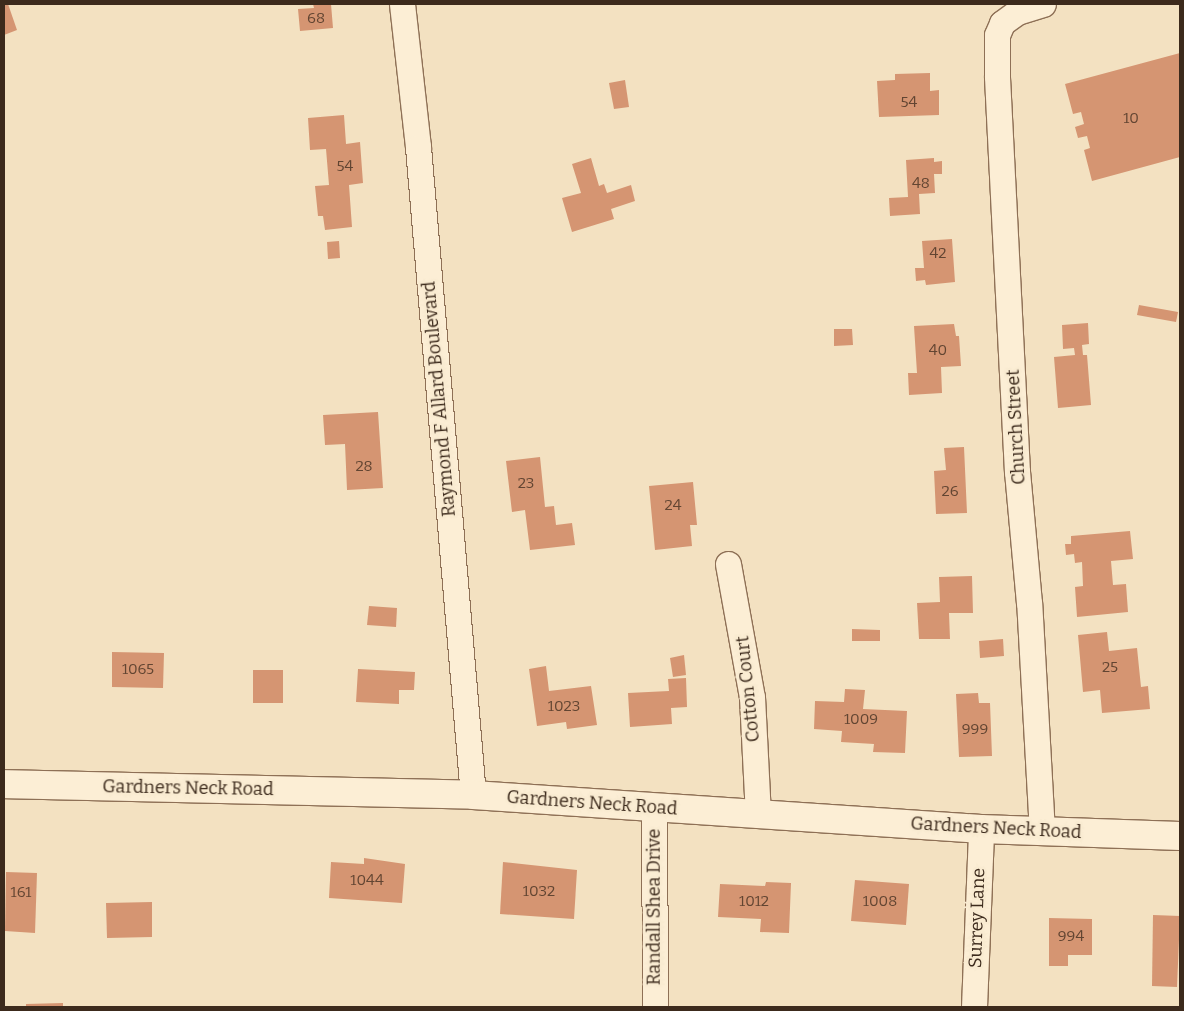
<!DOCTYPE html>
<style>
body{margin:0}
#map{position:relative;width:1184px;height:1011px;overflow:hidden;background:#f3e1c1;font-family:Bitter,serif}
div>[style]{position:absolute}
[style*='--x']{left:calc(var(--x)*1px);top:calc(var(--y)*1px);width:calc(var(--w)*1px);rotate:calc(var(--a)*1deg)}
.building>*{inset:0;background:#d59572}
.roads{filter:drop-shadow(1px 0 #8e7056) drop-shadow(-1px 0 #8e7056) drop-shadow(0 1px #8e7056) drop-shadow(0 -1px #8e7056)}
.street>*{height:25px;margin:-12.5px;padding:0 12.5px;transform-origin:12.5px;border-radius:12.5px;background:#fceed5}
.secondary>*{height:28px;margin:-14px;padding:0 14px;transform-origin:14px;border-radius:14px;background:#fceed5}
span{translate:-50% -50%;white-space:nowrap;text-align:center;line-height:1.15;-webkit-text-stroke:5px #f9ebd1;paint-order:stroke}
.number-label{font-size:15px;color:#624532}
.number-label span{-webkit-text-stroke-width:0}
.street-label{font-size:18px;color:#3c2a1c}
.frame{position:absolute;inset:0;border:5px solid #3c2a1c;pointer-events:none}
</style>
<div id="map">
<div class="building">
<i style="clip-path:polygon(4px 4px,8px 4px,17px 30px,4px 35px)"></i>
<i style="clip-path:polygon(313px 4px,331px 4px,333px 28px,300px 31px,298px 9px,314px 8px)"></i>
<i style="clip-path:polygon(1180px 53px,1180px 157px,1092px 181px,1084px 150px,1090px 148px,1087px 136px,1078px 138px,1075px 127px,1084px 124px,1081px 112px,1073px 114px,1065px 84px)"></i>
<i style="clip-path:polygon(930px 73px,930px 91px,939px 90px,939px 115px,879px 117px,877px 81px,895px 80px,895px 74px)"></i>
<i style="clip-path:polygon(625px 80px,629px 107px,614px 109px,609px 83px)"></i>
<i style="clip-path:polygon(344px 115px,346px 144px,360px 142px,363px 183px,349px 185px,352px 227px,325px 230px,323px 216px,318px 216px,315px 186px,329px 185px,326px 149px,310px 150px,308px 118px)"></i>
<i style="clip-path:polygon(591px 158px,599px 186px,604px 184px,607px 193px,631px 185px,635px 201px,611px 209px,614px 219px,572px 232px,562px 198px,581px 193px,572px 164px)"></i>
<i style="clip-path:polygon(934px 158px,934px 162px,942px 161px,942px 174px,934px 174px,935px 193px,919px 194px,920px 214px,890px 216px,889px 198px,908px 197px,906px 160px)"></i>
<i style="clip-path:polygon(952px 239px,955px 282px,926px 285px,925px 280px,916px 281px,915px 268px,924px 268px,922px 241px)"></i>
<i style="clip-path:polygon(339px 241px,340px 258px,328px 259px,327px 242px)"></i>
<i style="clip-path:polygon(1139px 305px,1178px 312px,1176px 322px,1137px 315px)"></i>
<i style="clip-path:polygon(1088px 323px,1089px 344px,1082px 345px,1083px 355px,1087px 355px,1091px 405px,1058px 408px,1054px 357px,1075px 355px,1074px 348px,1063px 349px,1062px 325px)"></i>
<i style="clip-path:polygon(954px 324px,956px 336px,959px 336px,961px 366px,941px 367px,942px 393px,909px 395px,908px 373px,917px 373px,914px 326px)"></i>
<i style="clip-path:polygon(834px 329px,852px 329px,853px 345px,834px 346px)"></i>
<i style="clip-path:polygon(378px 412px,383px 488px,347px 490px,345px 444px,325px 445px,323px 415px)"></i>
<i style="clip-path:polygon(964px 447px,967px 513px,936px 514px,934px 471px,946px 470px,944px 448px)"></i>
<i style="clip-path:polygon(540px 457px,545px 507px,554px 506px,556px 525px,572px 523px,575px 545px,530px 550px,525px 510px,512px 512px,506px 461px)"></i>
<i style="clip-path:polygon(693px 482px,697px 525px,690px 525px,692px 546px,655px 550px,649px 486px)"></i>
<i style="clip-path:polygon(1130px 531px,1133px 559px,1111px 561px,1113px 585px,1126px 584px,1128px 612px,1077px 617px,1075px 587px,1083px 586px,1082px 562px,1075px 563px,1074px 554px,1066px 555px,1065px 544px,1071px 544px,1071px 536px)"></i>
<i style="clip-path:polygon(972px 576px,973px 613px,949px 613px,950px 639px,919px 639px,917px 603px,940px 602px,939px 577px)"></i>
<i style="clip-path:polygon(369px 606px,397px 608px,396px 627px,367px 625px)"></i>
<i style="clip-path:polygon(852px 629px,880px 630px,880px 641px,852px 641px)"></i>
<i style="clip-path:polygon(1107px 632px,1109px 651px,1137px 648px,1141px 687px,1148px 686px,1150px 709px,1102px 713px,1100px 690px,1083px 692px,1078px 635px)"></i>
<i style="clip-path:polygon(1003px 639px,1004px 656px,980px 658px,979px 641px)"></i>
<i style="clip-path:polygon(112px 652px,164px 653px,163px 688px,112px 687px)"></i>
<i style="clip-path:polygon(684px 655px,686px 675px,673px 677px,670px 658px)"></i>
<i style="clip-path:polygon(546px 666px,549px 691px,591px 686px,597px 725px,567px 729px,566px 722px,537px 726px,529px 669px)"></i>
<i style="clip-path:polygon(358px 669px,415px 672px,414px 690px,399px 690px,399px 704px,356px 702px)"></i>
<i style="clip-path:polygon(253px 670px,283px 670px,283px 703px,253px 703px)"></i>
<i style="clip-path:polygon(686px 678px,687px 707px,671px 708px,672px 724px,630px 727px,628px 693px,669px 691px,668px 679px)"></i>
<i style="clip-path:polygon(845px 689px,865px 690px,863px 709px,907px 711px,905px 753px,873px 752px,874px 744px,841px 742px,842px 731px,814px 729px,815px 701px,844px 702px)"></i>
<i style="clip-path:polygon(978px 693px,979px 703px,990px 703px,992px 756px,959px 757px,956px 694px)"></i>
<i style="clip-path:polygon(364px 858px,405px 864px,402px 903px,329px 898px,331px 862px,364px 864px)"></i>
<i style="clip-path:polygon(503px 862px,577px 870px,574px 919px,500px 914px)"></i>
<i style="clip-path:polygon(6px 872px,37px 873px,35px 933px,5px 931px)"></i>
<i style="clip-path:polygon(855px 880px,909px 884px,906px 925px,851px 921px)"></i>
<i style="clip-path:polygon(766px 882px,791px 883px,789px 933px,760px 932px,761px 919px,718px 917px,720px 884px,765px 886px)"></i>
<i style="clip-path:polygon(152px 902px,152px 937px,107px 938px,106px 903px)"></i>
<i style="clip-path:polygon(1153px 915px,1180px 916px,1177px 987px,1152px 986px)"></i>
<i style="clip-path:polygon(1049px 918px,1092px 919px,1092px 955px,1068px 955px,1068px 966px,1049px 966px)"></i>
<i style="clip-path:polygon(63px 1003px,63px 1007px,26px 1007px,26px 1004px)"></i>
</div>
<div class="roads">
<div class="street">
<i style="--x:402;--y:4;--w:144;--a:83.6"></i>
<i style="--x:418;--y:147;--w:650;--a:85.15"></i>
<i style="--x:728;--y:564;--w:135;--a:79.8"></i>
<i style="--x:752;--y:697;--w:118;--a:87.1"></i>
<i style="--x:654;--y:807;--w:200;--a:89.7"></i>
<i style="--x:1042;--y:832;--w:229;--a:-93.2"></i>
<i style="--x:1029;--y:603;--w:132;--a:-95.2"></i>
<i style="--x:1017;--y:472;--w:397;--a:-92.9"></i>
<i style="--x:997;--y:76;--w:41;--a:-90"></i>
<i style="--x:997;--y:35;--w:13;--a:-67"></i>
<i style="--x:1002;--y:23;--w:19;--a:-36"></i>
<i style="--x:1017;--y:12;--w:27;--a:-17"></i>
<i style="--x:974;--y:1007;--w:178;--a:-87.7"></i>
</div>
<div class="secondary">
<i style="--x:4;--y:784;--w:469;--a:1.3"></i>
<i style="--x:473;--y:795;--w:509;--a:3.83"></i>
<i style="--x:981;--y:829;--w:199;--a:2"></i>
</div>
</div>
<div class="number-label">
<span style="left:316px;top:19px">68</span>
<span style="left:909px;top:103px">54</span>
<span style="left:1131px;top:119px">10</span>
<span style="left:345px;top:167px">54</span>
<span style="left:921px;top:184px">48</span>
<span style="left:938px;top:254px">42</span>
<span style="left:938px;top:351px">40</span>
<span style="left:364px;top:467px">28</span>
<span style="left:526px;top:484px">23</span>
<span style="left:950px;top:492px">26</span>
<span style="left:673px;top:506px">24</span>
<span style="left:1110px;top:668px">25</span>
<span style="left:138px;top:670px">1065</span>
<span style="left:564px;top:707px">1023</span>
<span style="left:861px;top:720px">1009</span>
<span style="left:975px;top:730px">999</span>
<span style="left:367px;top:881px">1044</span>
<span style="left:539px;top:892px">1032</span>
<span style="left:21px;top:893px">161</span>
<span style="left:754px;top:902px">1012</span>
<span style="left:880px;top:902px">1008</span>
<span style="left:1071px;top:937px">994</span>
</div>
<div class="street-label">
<span style="left:439px;top:399px;rotate:-95deg">Raymond F Allard Boulevard</span>
<span style="left:1016px;top:427px;rotate:-93deg">Church Street</span>
<span style="left:748px;top:689px;rotate:-96deg">Cotton Court</span>
<span style="left:188px;top:788px;rotate:1deg">Gardners Neck Road</span>
<span style="left:592px;top:803px;rotate:4deg">Gardners Neck Road</span>
<span style="left:996px;top:828px;rotate:3deg">Gardners Neck Road</span>
<span style="left:654px;top:907px;rotate:-90deg">Randall Shea Drive</span>
<span style="left:977px;top:918px;rotate:-88deg">Surrey Lane</span>
</div>
<div class="frame"></div>
</div>
